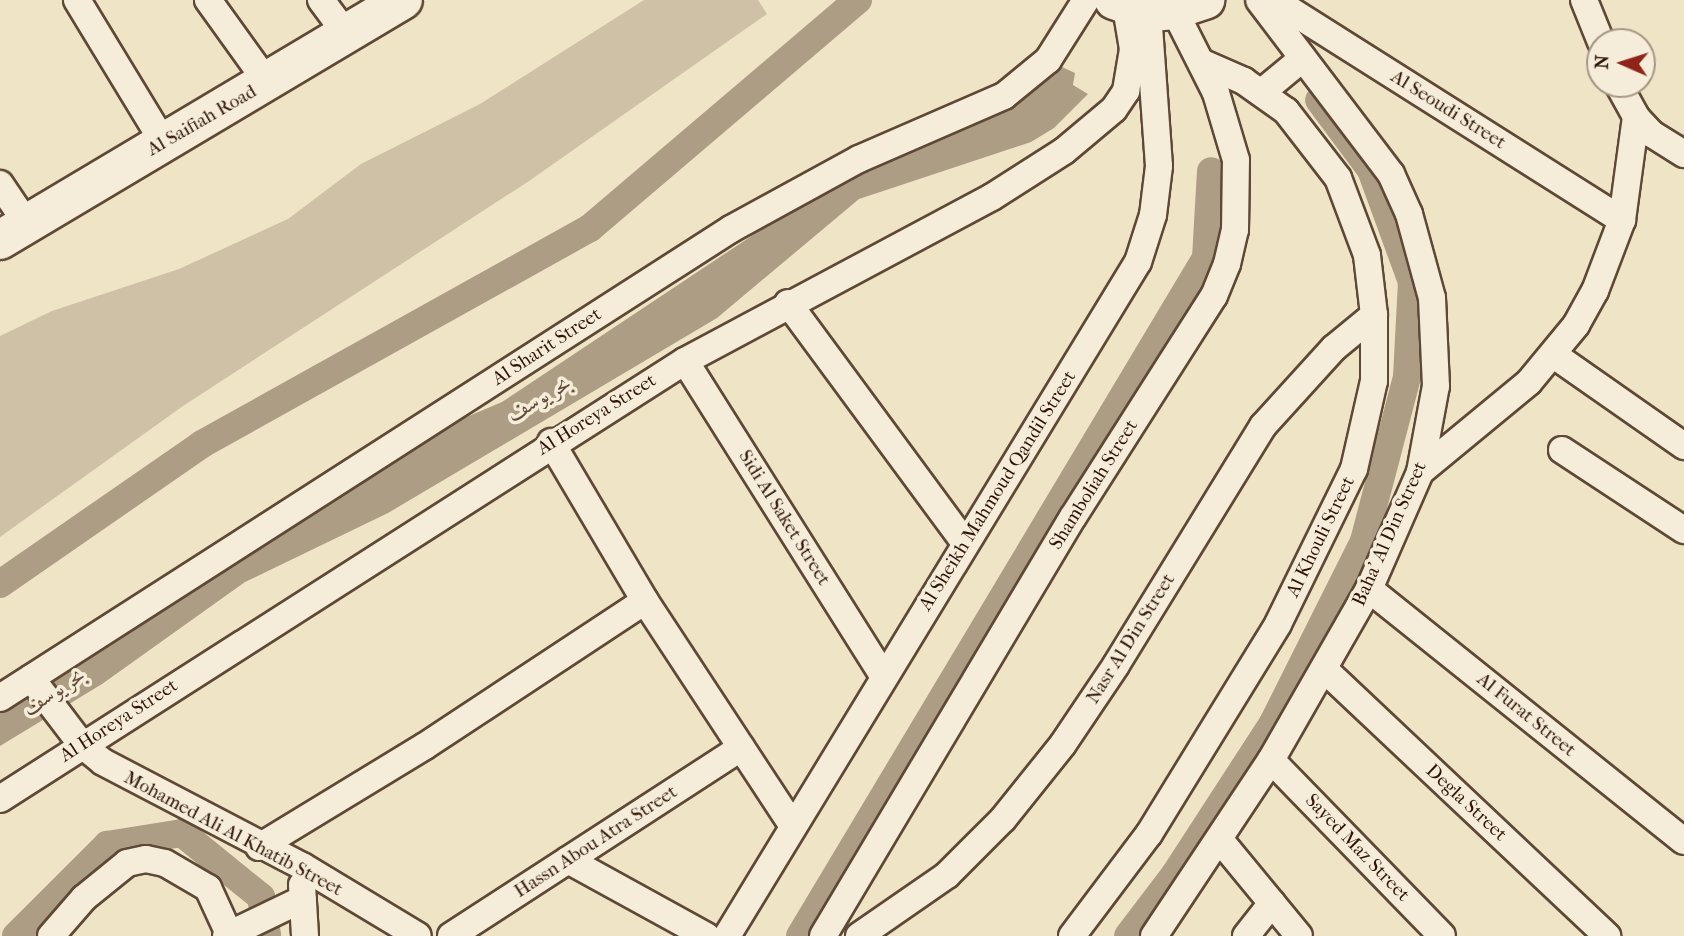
<!DOCTYPE html>
<meta charset="utf-8">
<style>
body{margin:0}
#map{position:relative;width:1684px;height:936px;overflow:hidden;background:#efe4c5;font-family:"IM FELL French Canon",Amiri,serif}
div>[style]{position:absolute}
[style*='--x']{left:calc(var(--x)*1px);top:calc(var(--y)*1px);width:calc(var(--w)*1px);rotate:calc(var(--a)*1deg)}
.green>*{inset:0;background:#cec1a5}
.water>*{inset:0;background:#ad9d84}
.canal>*{height:28px;margin:-14px;padding:0 14px;transform-origin:14px;border-radius:14px;background:#ad9d84}
.roads{filter:drop-shadow(2px 0 #5e4836) drop-shadow(-2px 0 #5e4836) drop-shadow(0 2px #5e4836) drop-shadow(0 -2px #5e4836)}
.street>*{height:26px;margin:-13px;padding:0 13px;transform-origin:13px;border-radius:13px;background:#f5edd9}
.secondary>*{height:38px;margin:-19px;padding:0 19px;transform-origin:19px;border-radius:19px;background:#f5edd9}
span{translate:-50% -50%;white-space:nowrap;text-align:center;line-height:1.15;-webkit-text-stroke:7px #f5edd9;paint-order:stroke}
.street-label{font-size:19px;color:#2d1406}
.water-label{font-size:21px;color:#604b38;font-style:italic}
.north{position:absolute;left:1586px;top:28px;width:70px;height:70px;box-sizing:border-box;background:#f5edd9;border:2px solid #a59685;border-radius:50%;rotate:273deg;font-size:19px;font-weight:700;line-height:28px;text-align:center;color:#2d1406}
.north::after{content:'';display:block;margin:auto;width:24px;height:32px;background:#8f2418;clip-path:polygon(50% 0,100% 100%,50% 72%,0 100%)}
</style>
<div id="map">
<div class="green">
<i style="clip-path:polygon(644px 0,758px 0,767px 14px,529px 181px,183px 406px,0 537px,0 336px,52px 311px,179px 269px,288px 219px,361px 164px,480px 104px)"></i>
</div>
<div class="water">
<i style="clip-path:polygon(1062px 67px,1075px 73px,1073px 85px,1088px 94px,1054px 128px,1031px 142px,859px 199px,717px 318px,388px 513px,245px 582px,102px 684px,0 746px,0 712px,119px 640px,248px 542px,405px 443px,502px 402px,789px 211px,881px 156px,1011px 107px)"></i>
</div>
<div class="canal">
<i style="--x:0;--y:584;--w:246;--a:-34.7"></i>
<i style="--x:202;--y:444;--w:444;--a:-29.1"></i>
<i style="--x:590;--y:228;--w:352;--a:-40.4"></i>
<i style="--x:16;--y:936;--w:129;--a:-45"></i>
<i style="--x:107;--y:845;--w:76;--a:-9.1"></i>
<i style="--x:182;--y:833;--w:102;--a:39"></i>
<i style="--x:261;--y:897;--w:39;--a:81"></i>
<i style="--x:800;--y:936;--w:790;--a:-59.09"></i>
<i style="--x:1206;--y:258;--w:87;--a:-86.7"></i>
<i style="--x:1128;--y:936;--w:78;--a:-52.8"></i>
<i style="--x:1175;--y:874;--w:180;--a:-57"></i>
<i style="--x:1273;--y:723;--w:203;--a:-63.4"></i>
<i style="--x:1364;--y:541;--w:170;--a:-75.3"></i>
<i style="--x:1407;--y:377;--w:95;--a:-87"></i>
<i style="--x:1412;--y:282;--w:119;--a:-110.1"></i>
<i style="--x:1371;--y:170;--w:87;--a:-126.6"></i>
</div>
<div class="roads">
<div class="street">
<i style="--x:77;--y:0;--w:167;--a:58.7"></i>
<i style="--x:208;--y:0;--w:101;--a:54.3"></i>
<i style="--x:321;--y:0;--w:44;--a:53.4"></i>
<i style="--x:1274;--y:0;--w:412;--a:32.3"></i>
<i style="--x:1584;--y:0;--w:45;--a:68"></i>
<i style="--x:1618;--y:84;--w:38;--a:61"></i>
<i style="--x:1636;--y:117;--w:23;--a:47"></i>
<i style="--x:1652;--y:134;--w:38;--a:32"></i>
<i style="--x:1262;--y:92;--w:53;--a:-39.7"></i>
<i style="--x:0;--y:184;--w:48;--a:56"></i>
<i style="--x:788;--y:303;--w:297;--a:53.6"></i>
<i style="--x:1554;--y:355;--w:159;--a:35"></i>
<i style="--x:685;--y:361;--w:372;--a:57.8"></i>
<i style="--x:551;--y:442;--w:185;--a:59.4"></i>
<i style="--x:645;--y:601;--w:269;--a:56.7"></i>
<i style="--x:1562;--y:450;--w:146;--a:33.3"></i>
<i style="--x:1420;--y:472;--w:141;--a:-39.5"></i>
<i style="--x:1529;--y:382;--w:74;--a:-50.5"></i>
<i style="--x:1576;--y:325;--w:39;--a:-61"></i>
<i style="--x:1595;--y:291;--w:76;--a:-69.2"></i>
<i style="--x:1622;--y:220;--w:104;--a:-82.3"></i>
<i style="--x:1369;--y:589;--w:403;--a:38.7"></i>
<i style="--x:1325;--y:670;--w:388;--a:43.3"></i>
<i style="--x:31;--y:678;--w:84;--a:52.7"></i>
<i style="--x:82;--y:745;--w:27;--a:39"></i>
<i style="--x:103;--y:762;--w:225;--a:27.6"></i>
<i style="--x:302;--y:866;--w:135;--a:31.1"></i>
<i style="--x:0;--y:698;--w:869;--a:-32.68"></i>
<i style="--x:731;--y:229;--w:146;--a:-28.7"></i>
<i style="--x:859;--y:159;--w:158;--a:-23.5"></i>
<i style="--x:1004;--y:96;--w:57;--a:-39.3"></i>
<i style="--x:1048;--y:60;--w:71;--a:-57.7"></i>
<i style="--x:1271;--y:760;--w:245;--a:45.8"></i>
<i style="--x:0;--y:799;--w:813;--a:-32.6"></i>
<i style="--x:685;--y:361;--w:348;--a:-28.1"></i>
<i style="--x:992;--y:197;--w:85;--a:-32.6"></i>
<i style="--x:1064;--y:151;--w:65;--a:-40"></i>
<i style="--x:1114;--y:109;--w:22;--a:-56"></i>
<i style="--x:1126;--y:91;--w:43;--a:-80.5"></i>
<i style="--x:1133;--y:49;--w:43;--a:-99.5"></i>
<i style="--x:1220;--y:840;--w:124;--a:50.5"></i>
<i style="--x:259;--y:847;--w:194;--a:-31.3"></i>
<i style="--x:425;--y:746;--w:263;--a:-33.4"></i>
<i style="--x:568;--y:860;--w:158;--a:28.8"></i>
<i style="--x:302;--y:885;--w:51;--a:86.6"></i>
<i style="--x:51;--y:936;--w:50;--a:-49"></i>
<i style="--x:84;--y:898;--w:55;--a:-39.1"></i>
<i style="--x:127;--y:863;--w:19;--a:-12"></i>
<i style="--x:146;--y:859;--w:19;--a:12"></i>
<i style="--x:165;--y:863;--w:50;--a:30.2"></i>
<i style="--x:208;--y:888;--w:53;--a:65.4"></i>
<i style="--x:226;--y:936;--w:85;--a:-25.7"></i>
<i style="--x:451;--y:936;--w:346;--a:-33"></i>
<i style="--x:727;--y:936;--w:789;--a:-58.63"></i>
<i style="--x:1138;--y:262;--w:49;--a:-72.3"></i>
<i style="--x:1153;--y:215;--w:49;--a:-83"></i>
<i style="--x:1159;--y:166;--w:154;--a:-94.1"></i>
<i style="--x:823;--y:936;--w:488;--a:-59.2"></i>
<i style="--x:1073;--y:517;--w:262;--a:-57.5"></i>
<i style="--x:1214;--y:296;--w:35;--a:-68"></i>
<i style="--x:1227;--y:264;--w:35;--a:-77"></i>
<i style="--x:1235;--y:230;--w:70;--a:-89.2"></i>
<i style="--x:1236;--y:160;--w:70;--a:-106.6"></i>
<i style="--x:1216;--y:93;--w:93;--a:-116.8"></i>
<i style="--x:859;--y:936;--w:107;--a:-34.7"></i>
<i style="--x:947;--y:875;--w:79;--a:-45"></i>
<i style="--x:1003;--y:819;--w:96;--a:-51.3"></i>
<i style="--x:1063;--y:744;--w:95;--a:-56.1"></i>
<i style="--x:1116;--y:665;--w:281;--a:-58.4"></i>
<i style="--x:1263;--y:426;--w:105;--a:-47.7"></i>
<i style="--x:1334;--y:348;--w:52;--a:-39.5"></i>
<i style="--x:1072;--y:936;--w:128;--a:-53"></i>
<i style="--x:1149;--y:834;--w:246;--a:-58.4"></i>
<i style="--x:1278;--y:624;--w:173;--a:-63.9"></i>
<i style="--x:1354;--y:469;--w:90;--a:-77.2"></i>
<i style="--x:1374;--y:381;--w:66;--a:-90"></i>
<i style="--x:1374;--y:315;--w:60;--a:-96.7"></i>
<i style="--x:1367;--y:255;--w:82;--a:-110.6"></i>
<i style="--x:1338;--y:178;--w:85;--a:-127.8"></i>
<i style="--x:1286;--y:111;--w:52;--a:-144.5"></i>
<i style="--x:1244;--y:81;--w:45;--a:-156.3"></i>
<i style="--x:1154;--y:936;--w:211;--a:-56.4"></i>
<i style="--x:1271;--y:760;--w:197;--a:-60.2"></i>
<i style="--x:1369;--y:589;--w:128;--a:-66.4"></i>
<i style="--x:1420;--y:472;--w:87;--a:-79.5"></i>
<i style="--x:1436;--y:386;--w:88;--a:-92.6"></i>
<i style="--x:1432;--y:298;--w:87;--a:-105.3"></i>
<i style="--x:1409;--y:214;--w:44;--a:-114.2"></i>
<i style="--x:1391;--y:174;--w:218;--a:-127.2"></i>
<i style="--x:1246;--y:936;--w:42;--a:-51.8"></i>
</div>
<div class="secondary">
<i style="--x:1114;--y:0;--w:36;--a:19"></i>
<i style="--x:1148;--y:12;--w:26;--a:-4"></i>
<i style="--x:1174;--y:10;--w:33;--a:-18"></i>
<i style="--x:0;--y:240;--w:469;--a:-30.8"></i>
</div>
</div>
<div class="street-label">
<span style="left:1448px;top:110px;rotate:32deg">Al Seoudi Street</span>
<span style="left:202px;top:121px;rotate:-30deg">Al Saifiah Road</span>
<span style="left:547px;top:347px;rotate:-33deg">Al Sharit Street</span>
<span style="left:597px;top:415px;rotate:-32deg">Al Horeya Street</span>
<span style="left:1094px;top:485px;rotate:-58deg">Shamboliah Street</span>
<span style="left:998px;top:491px;rotate:-58deg">Al Sheikh Mahmoud Qandil Street</span>
<span style="left:784px;top:518px;rotate:58deg">Sidi Al Saket Street</span>
<span style="left:1390px;top:534px;rotate:-66deg">Baha' Al Din Street</span>
<span style="left:1321px;top:537px;rotate:-64deg">Al Khouli Street</span>
<span style="left:1131px;top:639px;rotate:-58deg">Nasr Al Din Street</span>
<span style="left:1526px;top:715px;rotate:39deg">Al Furat Street</span>
<span style="left:119px;top:721px;rotate:-33deg">Al Horeya Street</span>
<span style="left:1466px;top:803px;rotate:43deg">Degla Street</span>
<span style="left:233px;top:834px;rotate:28deg">Mohamed Ali Al Khatib Street</span>
<span style="left:596px;top:842px;rotate:-33deg">Hassn Abou Atra Street</span>
<span style="left:1357px;top:848px;rotate:46deg">Sayed Maz Street</span>
</div>
<div class="water-label">
<span style="left:539px;top:398px;rotate:-30deg">بحر يوسف</span>
<span style="left:54px;top:691px;rotate:-33deg">بحر يوسف</span>
</div>
<div class="north">N</div>
</div>
